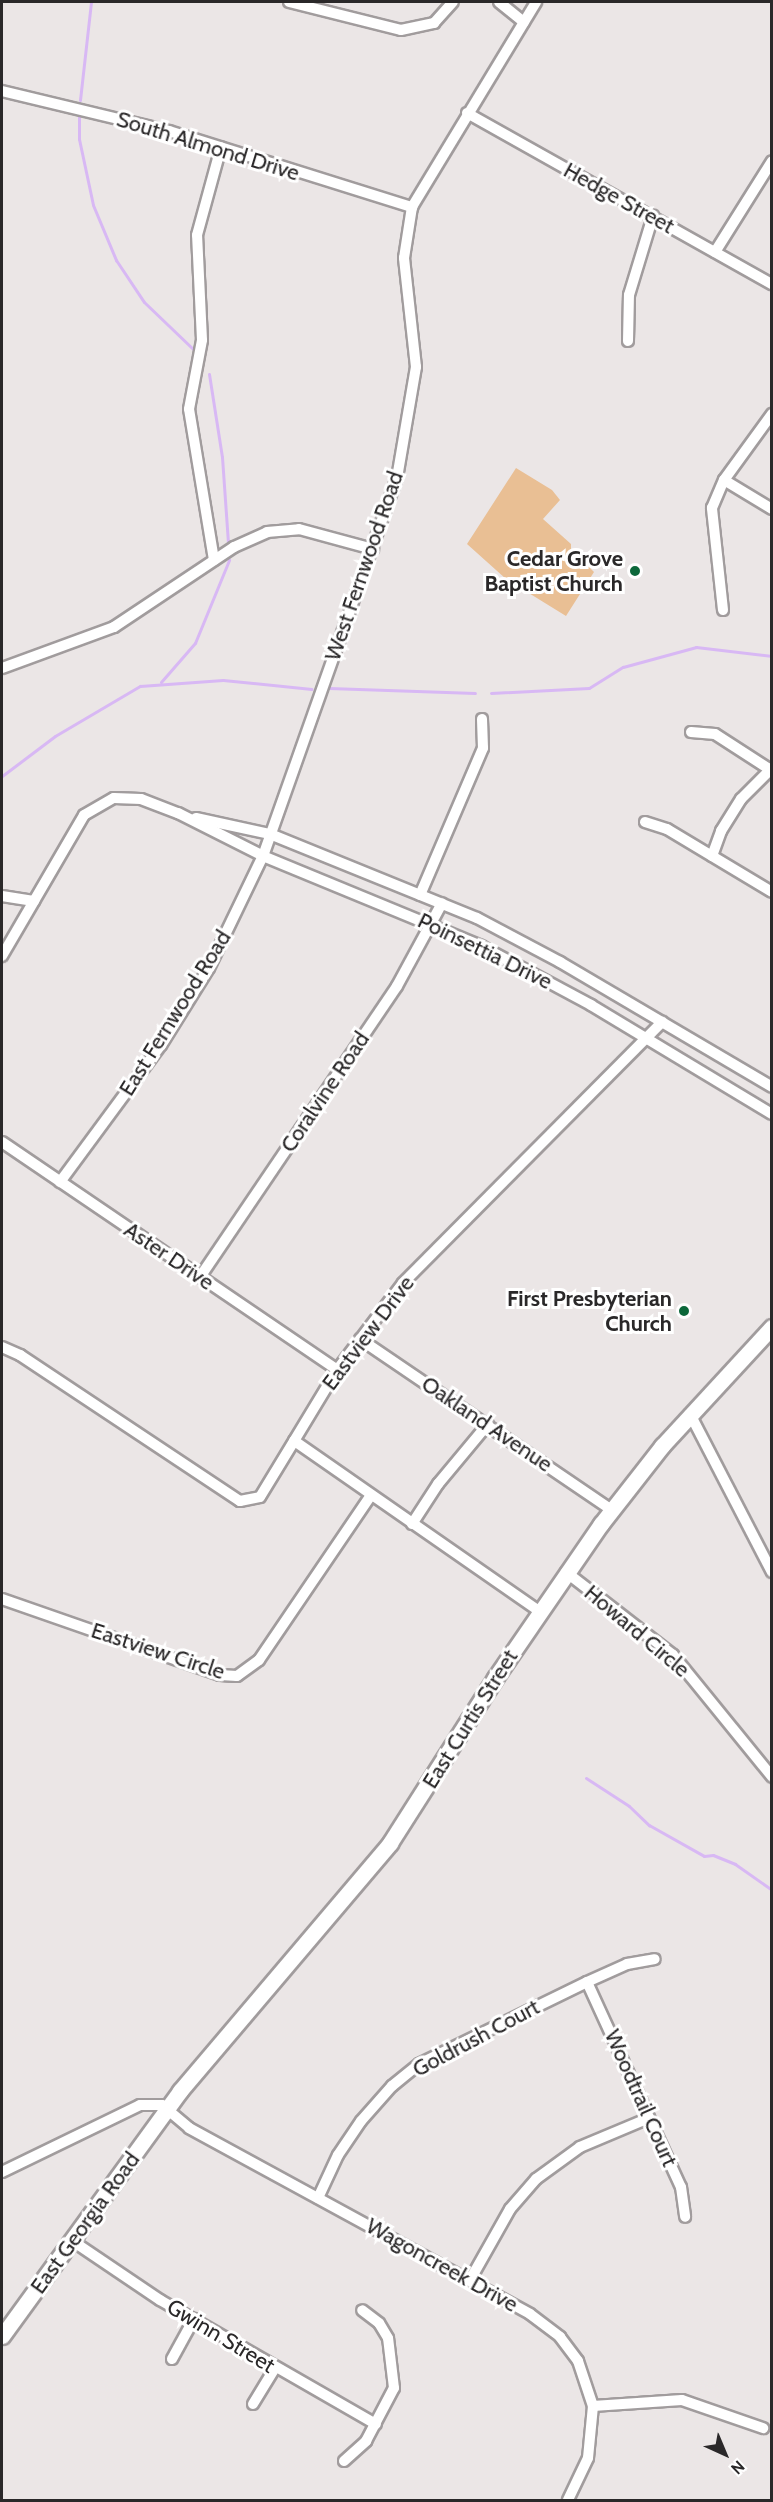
<!DOCTYPE html>
<style>
body{margin:0}
#map{position:relative;width:773px;height:2502px;overflow:hidden;background:#ebe6e6;font-family:Cabin,sans-serif}
div>[style]{position:absolute}
[style*='--x']{left:calc(var(--x)*1px);top:calc(var(--y)*1px);width:calc(var(--w)*1px);rotate:calc(var(--a)*1deg)}
.green>*{inset:0;background:#e9bf94}
.stream>*{height:3px;margin:-1.5px;padding:0 1.5px;transform-origin:1.5px;border-radius:1.5px;background:#d8b8f4}
.roads{filter:drop-shadow(2px 0 #a19c9d) drop-shadow(-2px 0 #a19c9d) drop-shadow(0 2px #a19c9d) drop-shadow(0 -2px #a19c9d)}
.street>*{height:10px;margin:-5px;padding:0 5px;transform-origin:5px;border-radius:5px;background:#fff}
.secondary>*{height:15px;margin:-7.5px;padding:0 7.5px;transform-origin:7.5px;border-radius:7.5px;background:#fff}
.dots>*{width:16px;height:16px;translate:-50% -50%;box-sizing:border-box;border:3px solid #fff;border-radius:50%}
span{translate:-50% -50%;white-space:nowrap;text-align:center;line-height:1.15;-webkit-text-stroke:6px #fff;paint-order:stroke}
.street-label{font-size:22px;color:#2a2829}
.poi-label{font-size:22px;color:#2a2829;font-weight:700}
.right{translate:-100% -50%;text-align:right}
.frame{position:absolute;inset:0;border:3px solid #2a2829;pointer-events:none}
.north{position:absolute;left:695px;top:2424px;width:60px;height:60px;-webkit-text-stroke:4px #fff;paint-order:stroke;rotate:136deg;font-size:16px;font-weight:700;line-height:24px;text-align:center;color:#2a2829}
.north::after{content:'';display:block;margin:auto;width:21px;height:27px;background:#2a2829;clip-path:polygon(50% 0,100% 100%,50% 72%,0 100%)}
</style>
<div id="map">
<div class="green">
<i style="clip-path:polygon(516px 468px,552px 490px,560px 500px,543px 519px,571px 544px,571px 549px,594px 572px,566px 616px,506px 579px,467px 544px)"></i>
</div>
<div class="stream">
<i style="--x:80;--y:100;--w:99;--a:-83.6"></i>
<i style="--x:79;--y:113;--w:26;--a:90"></i>
<i style="--x:79;--y:139;--w:67;--a:78"></i>
<i style="--x:93;--y:205;--w:60;--a:67.3"></i>
<i style="--x:116;--y:260;--w:50;--a:56.3"></i>
<i style="--x:144;--y:302;--w:69;--a:43.8"></i>
<i style="--x:209;--y:374;--w:84;--a:81.1"></i>
<i style="--x:222;--y:457;--w:85;--a:86"></i>
<i style="--x:161;--y:682;--w:52;--a:-48.9"></i>
<i style="--x:195;--y:643;--w:90;--a:-67.7"></i>
<i style="--x:329;--y:688;--w:146;--a:2"></i>
<i style="--x:491;--y:693;--w:98;--a:-2.9"></i>
<i style="--x:589;--y:688;--w:40;--a:-32"></i>
<i style="--x:623;--y:667;--w:76;--a:-15.3"></i>
<i style="--x:696;--y:647;--w:77;--a:6.8"></i>
<i style="--x:2;--y:776;--w:66;--a:-37"></i>
<i style="--x:55;--y:736;--w:99;--a:-30.5"></i>
<i style="--x:140;--y:686;--w:83;--a:-4.1"></i>
<i style="--x:223;--y:680;--w:89;--a:5.8"></i>
<i style="--x:586;--y:1778;--w:51;--a:33.1"></i>
<i style="--x:629;--y:1806;--w:28;--a:44"></i>
<i style="--x:649;--y:1825;--w:63;--a:29.4"></i>
<i style="--x:704;--y:1856;--w:9;--a:-6"></i>
<i style="--x:713;--y:1855;--w:24;--a:22"></i>
<i style="--x:735;--y:1864;--w:45;--a:35.1"></i>
</div>
<div class="roads">
<div class="street">
<i style="--x:289;--y:2;--w:115;--a:14"></i>
<i style="--x:401;--y:30;--w:34;--a:-12"></i>
<i style="--x:434;--y:23;--w:28;--a:-48"></i>
<i style="--x:499;--y:2;--w:32;--a:39"></i>
<i style="--x:2;--y:91;--w:172;--a:13.5"></i>
<i style="--x:169;--y:131;--w:255;--a:17.4"></i>
<i style="--x:467;--y:113;--w:350;--a:29.3"></i>
<i style="--x:715;--y:252;--w:107;--a:-57.9"></i>
<i style="--x:628;--y:341;--w:46;--a:-88.8"></i>
<i style="--x:629;--y:295;--w:83;--a:-73.1"></i>
<i style="--x:724;--y:480;--w:56;--a:31.1"></i>
<i style="--x:214;--y:560;--w:153;--a:-99.4"></i>
<i style="--x:189;--y:409;--w:70;--a:-79.3"></i>
<i style="--x:202;--y:340;--w:105;--a:-92.7"></i>
<i style="--x:197;--y:235;--w:91;--a:-74.7"></i>
<i style="--x:723;--y:610;--w:103;--a:-96.2"></i>
<i style="--x:712;--y:508;--w:30;--a:-67"></i>
<i style="--x:724;--y:480;--w:82;--a:-54"></i>
<i style="--x:2;--y:668;--w:119;--a:-20.1"></i>
<i style="--x:114;--y:627;--w:144;--a:-33.7"></i>
<i style="--x:234;--y:547;--w:36;--a:-24"></i>
<i style="--x:267;--y:532;--w:32;--a:-5"></i>
<i style="--x:299;--y:529;--w:77;--a:15.1"></i>
<i style="--x:691;--y:732;--w:24;--a:5"></i>
<i style="--x:715;--y:734;--w:64;--a:32.9"></i>
<i style="--x:196;--y:818;--w:76;--a:12.2"></i>
<i style="--x:270;--y:834;--w:223;--a:22.1"></i>
<i style="--x:477;--y:918;--w:94;--a:27.9"></i>
<i style="--x:560;--y:962;--w:246;--a:30.5"></i>
<i style="--x:645;--y:822;--w:23;--a:18"></i>
<i style="--x:667;--y:829;--w:122;--a:31"></i>
<i style="--x:712;--y:856;--w:27;--a:-70"></i>
<i style="--x:721;--y:831;--w:38;--a:-58"></i>
<i style="--x:741;--y:799;--w:44;--a:-45"></i>
<i style="--x:420;--y:895;--w:160;--a:-66.8"></i>
<i style="--x:483;--y:748;--w:29;--a:-92"></i>
<i style="--x:2;--y:896;--w:32;--a:9"></i>
<i style="--x:34;--y:901;--w:99;--a:-59.8"></i>
<i style="--x:84;--y:815;--w:34;--a:-30"></i>
<i style="--x:114;--y:798;--w:27;--a:2"></i>
<i style="--x:141;--y:799;--w:40;--a:21"></i>
<i style="--x:178;--y:813;--w:95;--a:26.8"></i>
<i style="--x:263;--y:856;--w:236;--a:22.4"></i>
<i style="--x:481;--y:946;--w:125;--a:28.2"></i>
<i style="--x:591;--y:1005;--w:211;--a:31.1"></i>
<i style="--x:2;--y:956;--w:64;--a:-59.8"></i>
<i style="--x:2;--y:1142;--w:405;--a:34.2"></i>
<i style="--x:60;--y:1182;--w:170;--a:-53.6"></i>
<i style="--x:161;--y:1045;--w:91;--a:-58.1"></i>
<i style="--x:209;--y:968;--w:124;--a:-64.3"></i>
<i style="--x:263;--y:856;--w:401;--a:-70.5"></i>
<i style="--x:397;--y:478;--w:113;--a:-80.3"></i>
<i style="--x:416;--y:367;--w:110;--a:-96.3"></i>
<i style="--x:404;--y:258;--w:52;--a:-81.1"></i>
<i style="--x:412;--y:207;--w:240;--a:-58.8"></i>
<i style="--x:200;--y:1277;--w:351;--a:-55.9"></i>
<i style="--x:397;--y:986;--w:94;--a:-61.5"></i>
<i style="--x:360;--y:1339;--w:305;--a:34.2"></i>
<i style="--x:2;--y:1347;--w:20;--a:24"></i>
<i style="--x:20;--y:1355;--w:264;--a:33.6"></i>
<i style="--x:240;--y:1501;--w:20;--a:-11"></i>
<i style="--x:260;--y:1497;--w:66;--a:-58.7"></i>
<i style="--x:690;--y:1414;--w:178;--a:62.6"></i>
<i style="--x:412;--y:1524;--w:48;--a:-57"></i>
<i style="--x:438;--y:1484;--w:78;--a:-50.2"></i>
<i style="--x:566;--y:1572;--w:135;--a:37.8"></i>
<i style="--x:673;--y:1655;--w:157;--a:50.9"></i>
<i style="--x:2;--y:1599;--w:231;--a:19.2"></i>
<i style="--x:220;--y:1675;--w:17;--a:3"></i>
<i style="--x:237;--y:1676;--w:27;--a:-36"></i>
<i style="--x:259;--y:1660;--w:199;--a:-55.8"></i>
<i style="--x:539;--y:1611;--w:298;--a:-145.2"></i>
<i style="--x:294;--y:1441;--w:83;--a:-58.8"></i>
<i style="--x:337;--y:1370;--w:109;--a:-52.8"></i>
<i style="--x:403;--y:1283;--w:368;--a:-45.2"></i>
<i style="--x:587;--y:1982;--w:226;--a:65.4"></i>
<i style="--x:681;--y:2187;--w:30;--a:82"></i>
<i style="--x:2;--y:2172;--w:153;--a:-25.9"></i>
<i style="--x:140;--y:2105;--w:22;--a:0"></i>
<i style="--x:162;--y:2105;--w:35;--a:40"></i>
<i style="--x:189;--y:2128;--w:388;--a:28.6"></i>
<i style="--x:530;--y:2314;--w:38;--a:37"></i>
<i style="--x:560;--y:2337;--w:30;--a:53"></i>
<i style="--x:578;--y:2361;--w:47;--a:71.6"></i>
<i style="--x:593;--y:2406;--w:52;--a:95.5"></i>
<i style="--x:588;--y:2458;--w:47;--a:115.5"></i>
<i style="--x:318;--y:2198;--w:47;--a:-65.1"></i>
<i style="--x:338;--y:2155;--w:41;--a:-55.9"></i>
<i style="--x:361;--y:2121;--w:47;--a:-48.5"></i>
<i style="--x:392;--y:2086;--w:35;--a:-39"></i>
<i style="--x:419;--y:2064;--w:187;--a:-26"></i>
<i style="--x:587;--y:1982;--w:44;--a:-24.2"></i>
<i style="--x:627;--y:1964;--w:28;--a:-10"></i>
<i style="--x:71;--y:2240;--w:107;--a:34"></i>
<i style="--x:160;--y:2300;--w:249;--a:29.9"></i>
<i style="--x:470;--y:2280;--w:81;--a:-60.6"></i>
<i style="--x:510;--y:2209;--w:40;--a:-49"></i>
<i style="--x:536;--y:2179;--w:54;--a:-36"></i>
<i style="--x:580;--y:2147;--w:75;--a:-22.8"></i>
<i style="--x:172;--y:2359;--w:46;--a:-61.2"></i>
<i style="--x:253;--y:2404;--w:42;--a:-58.6"></i>
<i style="--x:593;--y:2406;--w:89;--a:-3.9"></i>
<i style="--x:682;--y:2400;--w:86;--a:19.1"></i>
<i style="--x:344;--y:2461;--w:30;--a:-42"></i>
<i style="--x:366;--y:2441;--w:60;--a:-62.2"></i>
<i style="--x:394;--y:2388;--w:50;--a:-96.8"></i>
<i style="--x:388;--y:2338;--w:17;--a:-121"></i>
<i style="--x:379;--y:2323;--w:21;--a:-143"></i>
</div>
<div class="secondary">
<i style="--x:2;--y:2336;--w:303;--a:-54"></i>
<i style="--x:180;--y:2091;--w:325;--a:-49.7"></i>
<i style="--x:390;--y:1843;--w:196;--a:-57.5"></i>
<i style="--x:495;--y:1678;--w:187;--a:-55.5"></i>
<i style="--x:601;--y:1524;--w:99;--a:-52"></i>
<i style="--x:662;--y:1446;--w:162;--a:-47.3"></i>
</div>
</div>
<div class="dots">
<i style="left:635px;top:571px;background:#0c673a"></i>
<i style="left:684px;top:1311px;background:#0c673a"></i>
</div>
<div class="street-label">
<span style="left:208px;top:146px;rotate:17deg">South Almond Drive</span>
<span style="left:619px;top:198px;rotate:29deg">Hedge Street</span>
<span style="left:364px;top:566px;rotate:-71deg">West Fernwood Road</span>
<span style="left:485px;top:951px;rotate:26deg">Poinsettia Drive</span>
<span style="left:175px;top:1013px;rotate:-58deg">East Fernwood Road</span>
<span style="left:325px;top:1092px;rotate:-56deg">Coralvine Road</span>
<span style="left:169px;top:1256px;rotate:34deg">Aster Drive</span>
<span style="left:368px;top:1333px;rotate:-53deg">Eastview Drive</span>
<span style="left:487px;top:1424px;rotate:34deg">Oakland Avenue</span>
<span style="left:637px;top:1631px;rotate:40deg">Howard Circle</span>
<span style="left:158px;top:1651px;rotate:18deg">Eastview Circle</span>
<span style="left:470px;top:1719px;rotate:-58deg">East Curtis Street</span>
<span style="left:476px;top:2038px;rotate:-28deg">Goldrush Court</span>
<span style="left:641px;top:2098px;rotate:66deg">Woodtrail Court</span>
<span style="left:85px;top:2223px;rotate:-54deg">East Georgia Road</span>
<span style="left:442px;top:2265px;rotate:29deg">Wagoncreek Drive</span>
<span style="left:221px;top:2336px;rotate:31deg">Gwinn Street</span>
</div>
<div class="poi-label">
<span class="right" style="left:623px;top:571px">Cedar Grove<br>Baptist Church</span>
<span class="right" style="left:672px;top:1311px">First Presbyterian<br>Church</span>
</div>
<div class="frame"></div>
<div class="north">N</div>
</div>
